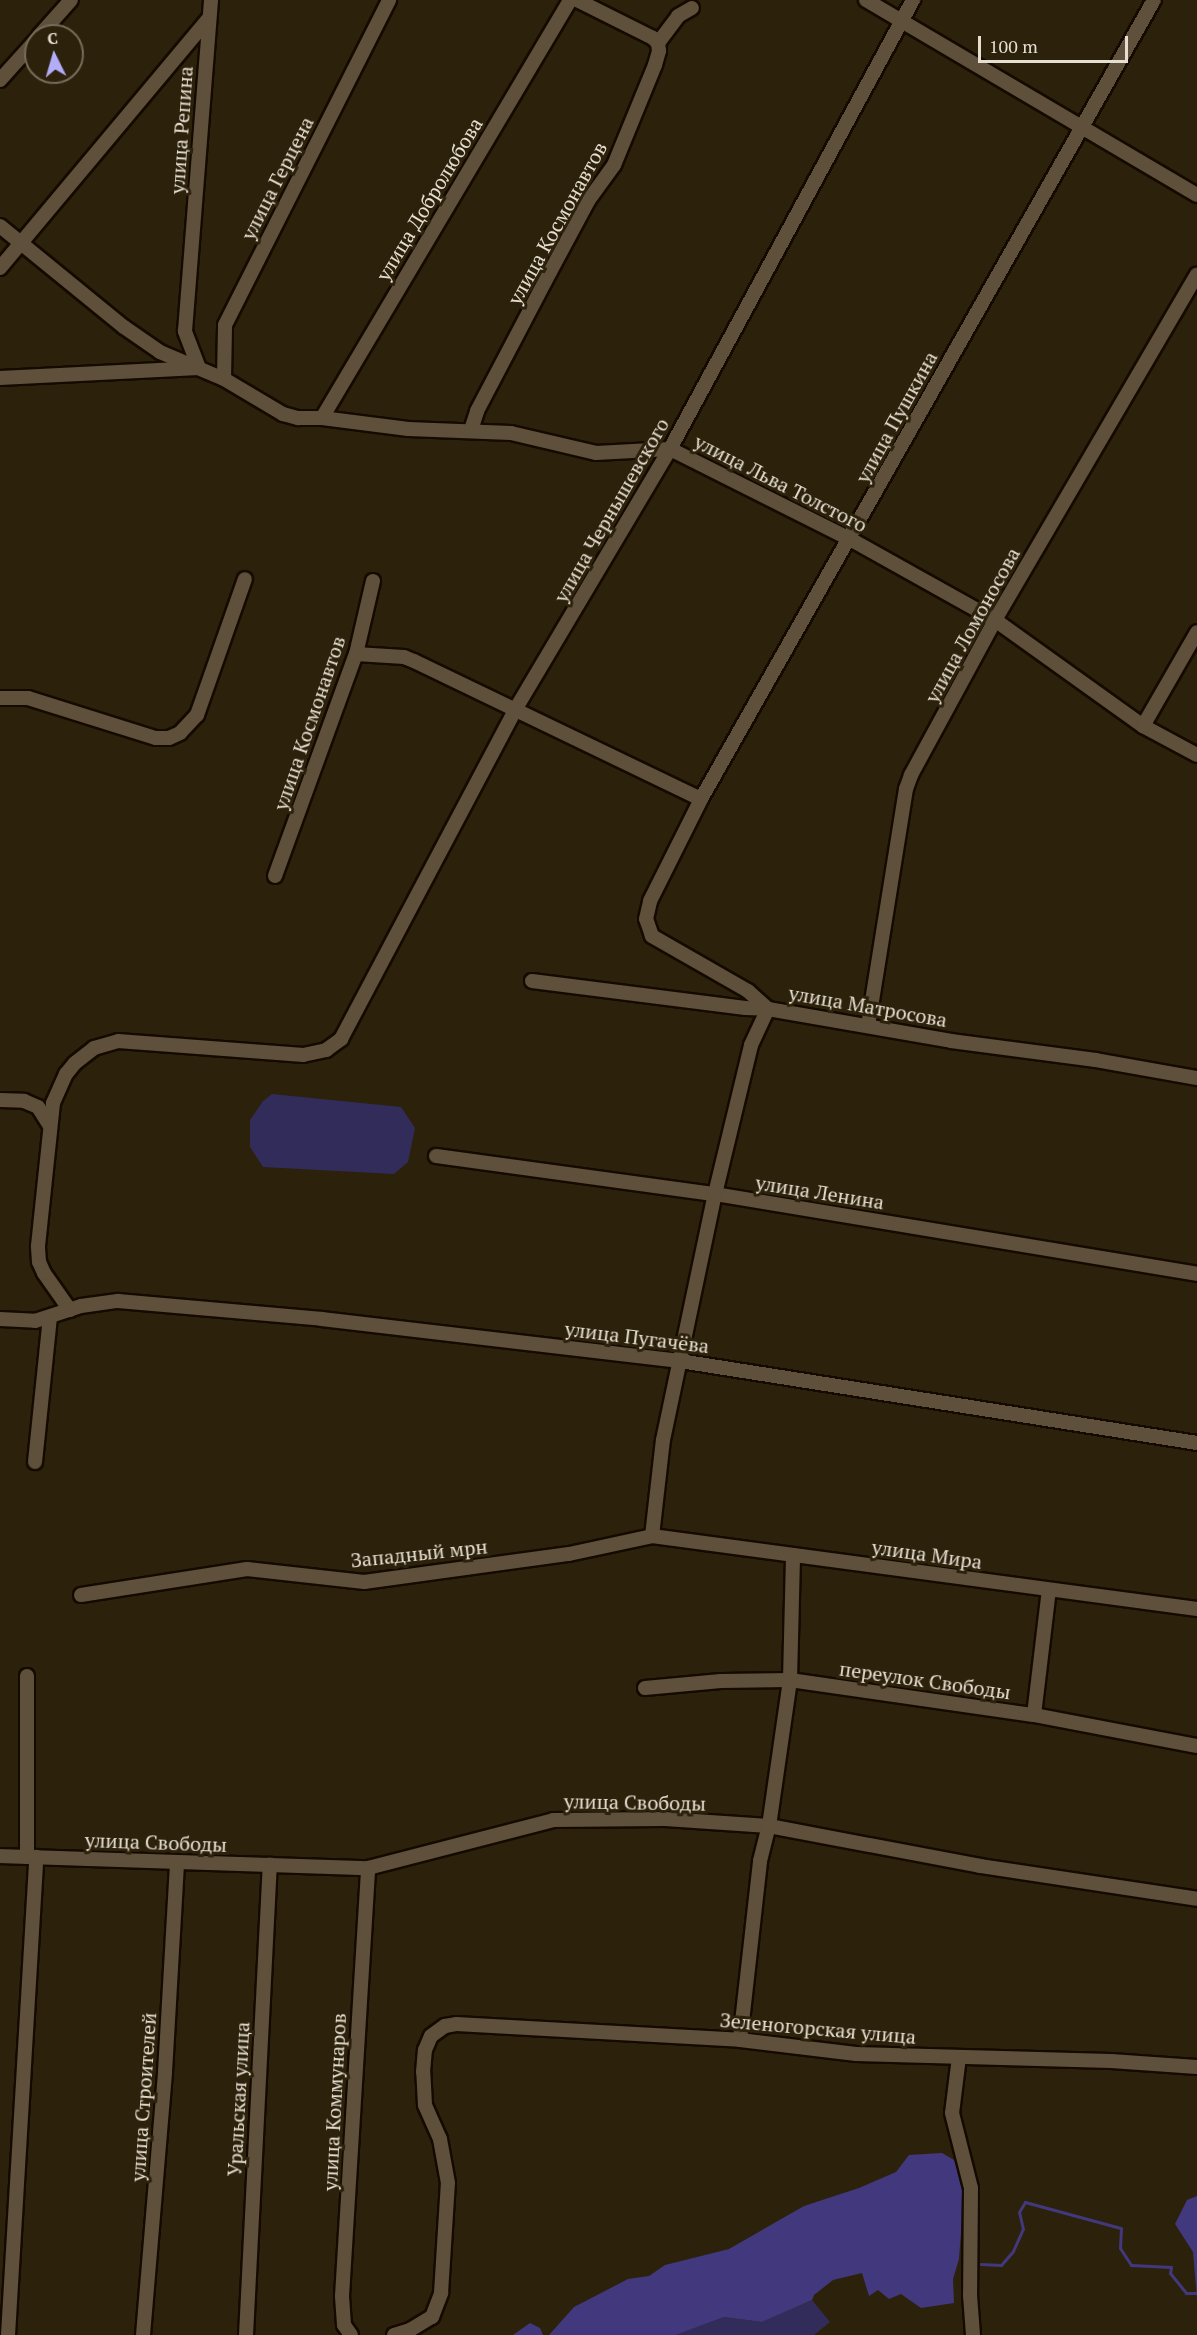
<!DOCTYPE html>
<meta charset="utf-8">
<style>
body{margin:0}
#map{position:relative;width:1197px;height:2335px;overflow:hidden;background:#2c210b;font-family:"PT Serif",serif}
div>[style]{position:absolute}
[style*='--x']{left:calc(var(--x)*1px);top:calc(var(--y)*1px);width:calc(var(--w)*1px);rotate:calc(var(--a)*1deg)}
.green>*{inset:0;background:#322c5b}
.water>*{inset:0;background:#42387d}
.stream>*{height:3px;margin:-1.5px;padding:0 1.5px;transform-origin:1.5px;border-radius:1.5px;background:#42387d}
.roads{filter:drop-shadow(2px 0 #150a00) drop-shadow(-2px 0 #150a00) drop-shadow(0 2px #150a00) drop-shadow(0 -2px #150a00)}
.minor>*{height:14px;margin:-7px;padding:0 7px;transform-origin:7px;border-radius:7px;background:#5e503a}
span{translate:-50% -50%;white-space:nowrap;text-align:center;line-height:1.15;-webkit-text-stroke:6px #2c210b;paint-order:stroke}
.street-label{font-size:20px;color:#e6ded1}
.north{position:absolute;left:24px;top:24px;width:60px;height:60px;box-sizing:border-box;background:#2c210b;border:2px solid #766d5a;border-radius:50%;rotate:355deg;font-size:16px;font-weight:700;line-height:24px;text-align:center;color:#e6ded1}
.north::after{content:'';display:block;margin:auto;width:21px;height:27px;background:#b3adf9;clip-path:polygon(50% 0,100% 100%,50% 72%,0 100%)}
.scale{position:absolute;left:978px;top:36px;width:150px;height:27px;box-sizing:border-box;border:3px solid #e6ded1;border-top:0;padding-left:8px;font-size:18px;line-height:21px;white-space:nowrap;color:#e6ded1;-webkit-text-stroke:4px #2c210b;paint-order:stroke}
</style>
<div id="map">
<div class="green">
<i style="clip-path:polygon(272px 1094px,401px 1107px,415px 1128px,408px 1162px,394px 1174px,263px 1167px,250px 1147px,250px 1120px,263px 1101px)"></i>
<i style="clip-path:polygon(812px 2300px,830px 2322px,814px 2335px,676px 2335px,724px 2317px,762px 2322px)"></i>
</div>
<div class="water">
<i style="clip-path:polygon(942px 2153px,961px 2164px,965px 2180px,959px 2259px,953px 2279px,954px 2303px,921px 2308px,901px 2294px,889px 2299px,878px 2290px,869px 2296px,862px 2273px,833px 2280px,814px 2295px,812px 2300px,762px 2322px,724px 2317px,676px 2335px,549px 2335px,574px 2307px,628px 2279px,649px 2276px,665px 2265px,729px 2249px,804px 2206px,859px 2188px,896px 2172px,909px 2155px)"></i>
<i style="clip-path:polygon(1197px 2196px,1197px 2299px,1193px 2252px,1175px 2224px,1187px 2200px)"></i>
<i style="clip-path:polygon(530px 2323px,540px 2328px,543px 2335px,513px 2335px)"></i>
</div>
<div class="stream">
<i style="--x:981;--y:2264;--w:20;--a:3"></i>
<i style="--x:1001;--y:2265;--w:18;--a:-49"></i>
<i style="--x:1013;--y:2251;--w:24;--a:-66"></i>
<i style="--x:1023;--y:2229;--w:17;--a:-103"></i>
<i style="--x:1019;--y:2212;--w:12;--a:-59"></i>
<i style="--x:1025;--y:2202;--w:99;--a:15.2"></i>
<i style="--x:1121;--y:2228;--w:20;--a:93"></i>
<i style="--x:1120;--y:2248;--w:20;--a:57"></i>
<i style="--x:1131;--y:2265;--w:40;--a:2.9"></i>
<i style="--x:1171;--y:2267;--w:6;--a:99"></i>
<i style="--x:1170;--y:2273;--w:26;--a:51"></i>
<i style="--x:1186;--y:2293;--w:11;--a:0"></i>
</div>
<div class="roads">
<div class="minor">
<i style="--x:577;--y:0;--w:85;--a:26.6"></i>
<i style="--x:653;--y:38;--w:7;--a:45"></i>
<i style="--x:866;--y:0;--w:384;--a:30.5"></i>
<i style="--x:39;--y:36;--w:48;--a:-48.4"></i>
<i style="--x:0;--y:80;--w:54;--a:-48"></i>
<i style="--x:0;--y:226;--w:160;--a:39.2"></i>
<i style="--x:124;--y:327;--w:44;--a:34.8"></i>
<i style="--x:160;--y:352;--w:69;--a:22.9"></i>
<i style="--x:224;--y:379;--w:69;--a:30.7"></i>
<i style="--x:283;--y:414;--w:16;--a:15"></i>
<i style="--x:298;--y:418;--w:24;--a:0"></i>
<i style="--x:322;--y:418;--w:87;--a:7.3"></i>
<i style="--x:408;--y:429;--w:103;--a:2.2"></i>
<i style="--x:511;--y:433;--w:87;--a:13.2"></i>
<i style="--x:596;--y:453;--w:74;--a:-3.1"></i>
<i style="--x:670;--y:449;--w:201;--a:26.6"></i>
<i style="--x:850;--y:539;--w:166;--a:29.2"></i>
<i style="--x:995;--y:620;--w:182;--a:35.6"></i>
<i style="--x:1143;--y:726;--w:61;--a:28.2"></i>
<i style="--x:0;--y:268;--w:326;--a:-50.1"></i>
<i style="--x:0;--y:378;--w:199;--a:-2.9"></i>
<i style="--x:199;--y:368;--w:40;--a:-111"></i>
<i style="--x:185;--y:331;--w:332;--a:-85.5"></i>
<i style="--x:224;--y:379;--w:54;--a:-88.9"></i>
<i style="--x:225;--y:325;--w:364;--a:-63.2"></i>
<i style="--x:322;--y:418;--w:486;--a:-59.3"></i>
<i style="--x:471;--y:430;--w:20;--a:-72"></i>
<i style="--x:477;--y:411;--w:157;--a:-62.3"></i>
<i style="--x:550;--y:272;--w:81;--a:-61.8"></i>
<i style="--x:588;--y:201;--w:44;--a:-54.2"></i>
<i style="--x:614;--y:165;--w:108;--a:-67.7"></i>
<i style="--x:655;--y:65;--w:15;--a:-74"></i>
<i style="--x:659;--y:51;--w:8;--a:-97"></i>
<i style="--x:658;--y:43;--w:34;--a:-53"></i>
<i style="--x:678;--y:16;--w:16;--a:-30"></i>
<i style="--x:356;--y:654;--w:48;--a:3.6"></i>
<i style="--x:404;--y:657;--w:11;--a:22"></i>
<i style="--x:414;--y:661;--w:318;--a:25.7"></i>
<i style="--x:0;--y:698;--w:28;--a:0"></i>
<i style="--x:28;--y:698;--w:134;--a:17.4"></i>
<i style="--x:156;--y:738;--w:13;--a:0"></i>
<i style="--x:169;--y:738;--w:12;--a:-24"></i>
<i style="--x:180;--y:733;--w:25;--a:-47"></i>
<i style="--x:197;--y:715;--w:144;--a:-70.6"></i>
<i style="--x:1143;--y:726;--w:108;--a:-60.1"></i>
<i style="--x:275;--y:876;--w:236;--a:-70"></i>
<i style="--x:356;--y:654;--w:75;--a:-76.9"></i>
<i style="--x:532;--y:981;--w:215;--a:7.2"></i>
<i style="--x:745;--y:1008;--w:23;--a:2"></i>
<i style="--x:768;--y:1009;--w:186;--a:9.9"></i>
<i style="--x:951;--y:1041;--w:146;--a:7.5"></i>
<i style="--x:1096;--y:1060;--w:103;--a:10.1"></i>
<i style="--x:768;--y:1009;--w:27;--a:-138"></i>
<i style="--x:748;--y:991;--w:111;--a:-150.2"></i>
<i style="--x:652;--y:936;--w:18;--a:-109"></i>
<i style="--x:646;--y:919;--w:18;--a:-77"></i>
<i style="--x:650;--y:901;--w:114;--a:-63.4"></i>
<i style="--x:701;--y:799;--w:918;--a:-60.45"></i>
<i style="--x:868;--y:1026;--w:240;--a:-80.9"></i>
<i style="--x:906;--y:789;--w:15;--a:-70"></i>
<i style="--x:911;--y:775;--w:176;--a:-61.5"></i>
<i style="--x:995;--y:620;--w:400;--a:-59.7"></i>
<i style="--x:0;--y:1100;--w:24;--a:2"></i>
<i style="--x:24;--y:1101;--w:15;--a:23"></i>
<i style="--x:38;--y:1107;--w:22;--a:58"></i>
<i style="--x:436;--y:1156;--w:282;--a:7.8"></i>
<i style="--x:715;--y:1194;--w:489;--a:9.4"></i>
<i style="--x:70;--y:1310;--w:45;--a:-125.1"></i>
<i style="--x:44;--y:1273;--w:12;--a:-114"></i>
<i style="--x:39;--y:1262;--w:16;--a:-94"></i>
<i style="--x:38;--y:1246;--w:144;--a:-84"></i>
<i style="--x:53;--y:1103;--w:32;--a:-66"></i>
<i style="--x:66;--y:1074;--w:14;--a:-51"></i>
<i style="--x:75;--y:1063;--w:24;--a:-38"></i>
<i style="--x:94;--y:1048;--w:25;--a:-16"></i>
<i style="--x:118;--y:1041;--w:186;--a:4.3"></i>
<i style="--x:303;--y:1055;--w:24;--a:-12"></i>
<i style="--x:326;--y:1050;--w:19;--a:-36"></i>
<i style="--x:341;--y:1039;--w:372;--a:-62.1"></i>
<i style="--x:515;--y:710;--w:304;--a:-59.3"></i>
<i style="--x:670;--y:449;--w:511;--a:-61.58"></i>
<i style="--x:0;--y:1319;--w:35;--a:3"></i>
<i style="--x:35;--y:1321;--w:48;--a:-18.1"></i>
<i style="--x:81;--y:1306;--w:37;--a:-8"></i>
<i style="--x:118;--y:1301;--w:205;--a:5"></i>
<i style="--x:322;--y:1319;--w:360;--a:6.7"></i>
<i style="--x:680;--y:1361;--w:523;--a:9.01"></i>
<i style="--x:35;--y:1462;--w:145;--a:-84.1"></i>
<i style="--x:652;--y:1536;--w:97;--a:-83.5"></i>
<i style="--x:663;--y:1440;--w:251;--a:-78.1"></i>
<i style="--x:715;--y:1194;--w:153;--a:-76.4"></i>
<i style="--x:751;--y:1045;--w:40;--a:-65"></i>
<i style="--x:81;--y:1595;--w:168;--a:-8.9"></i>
<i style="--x:247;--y:1569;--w:118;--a:6.3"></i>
<i style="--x:364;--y:1582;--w:207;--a:-7.8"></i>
<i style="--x:569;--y:1554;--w:85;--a:-12.2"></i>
<i style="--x:652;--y:1536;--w:550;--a:7.63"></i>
<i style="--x:645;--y:1688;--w:76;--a:-5.3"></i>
<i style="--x:721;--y:1681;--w:69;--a:-0.8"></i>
<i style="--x:790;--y:1680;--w:246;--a:8.2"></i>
<i style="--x:1034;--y:1715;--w:166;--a:10.8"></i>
<i style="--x:1034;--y:1715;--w:126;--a:-83.2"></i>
<i style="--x:0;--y:1856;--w:368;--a:1.9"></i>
<i style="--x:368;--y:1868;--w:191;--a:-14.5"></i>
<i style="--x:553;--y:1820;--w:112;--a:-0.5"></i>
<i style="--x:665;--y:1819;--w:104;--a:3.9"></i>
<i style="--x:769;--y:1826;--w:215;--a:10.7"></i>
<i style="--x:980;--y:1866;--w:219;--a:8.6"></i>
<i style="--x:27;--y:1857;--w:181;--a:-90"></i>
<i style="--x:740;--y:2040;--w:180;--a:-83.6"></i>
<i style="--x:760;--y:1861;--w:36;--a:-76"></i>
<i style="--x:769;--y:1826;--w:148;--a:-81.8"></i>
<i style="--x:790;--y:1680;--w:125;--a:-88.6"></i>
<i style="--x:959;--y:2057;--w:56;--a:97.1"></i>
<i style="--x:952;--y:2113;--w:77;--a:75.8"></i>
<i style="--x:971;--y:2188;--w:107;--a:90.5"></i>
<i style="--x:970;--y:2295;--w:40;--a:85.7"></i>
<i style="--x:8;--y:2335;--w:479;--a:-86.6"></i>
<i style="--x:143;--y:2335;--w:264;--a:-85.2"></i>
<i style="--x:165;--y:2072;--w:210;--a:-86.7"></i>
<i style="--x:246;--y:2335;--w:471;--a:-87.1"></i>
<i style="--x:351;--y:2335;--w:12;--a:-125"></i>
<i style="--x:344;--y:2325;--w:29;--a:-94"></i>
<i style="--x:342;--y:2296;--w:429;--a:-86.5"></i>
<i style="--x:394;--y:2335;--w:17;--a:-17"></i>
<i style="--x:410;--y:2330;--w:26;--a:-31"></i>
<i style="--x:432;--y:2317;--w:26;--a:-69"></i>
<i style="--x:441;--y:2293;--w:110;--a:-86.4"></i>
<i style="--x:448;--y:2183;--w:45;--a:-100.3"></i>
<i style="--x:440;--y:2139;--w:37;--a:-114"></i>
<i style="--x:425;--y:2105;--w:33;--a:-93"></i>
<i style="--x:423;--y:2072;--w:22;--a:-85"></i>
<i style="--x:425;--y:2050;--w:15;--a:-67"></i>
<i style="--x:431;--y:2036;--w:17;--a:-36"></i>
<i style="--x:445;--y:2026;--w:11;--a:-10"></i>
<i style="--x:456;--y:2024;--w:284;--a:3.2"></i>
<i style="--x:740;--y:2040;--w:117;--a:6.9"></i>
<i style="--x:856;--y:2054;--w:255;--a:1.6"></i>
<i style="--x:1111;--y:2061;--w:86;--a:4"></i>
</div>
</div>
<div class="street-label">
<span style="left:181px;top:130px;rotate:-86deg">улица Репина</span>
<span style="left:277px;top:178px;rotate:-63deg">улица Герцена</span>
<span style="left:429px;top:199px;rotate:-59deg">улица Добролюбова</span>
<span style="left:557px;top:223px;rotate:-61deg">улица Космонавтов</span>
<span style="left:896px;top:417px;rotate:-61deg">улица Пушкина</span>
<span style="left:781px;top:483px;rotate:27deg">улица Льва Толстого</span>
<span style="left:611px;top:510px;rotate:-60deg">улица Чернышевского</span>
<span style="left:972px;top:625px;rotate:-61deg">улица Ломоносова</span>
<span style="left:309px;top:723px;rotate:-71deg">улица Космонавтов</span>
<span style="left:868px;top:1006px;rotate:10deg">улица Матросова</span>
<span style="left:820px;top:1192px;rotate:9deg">улица Ленина</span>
<span style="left:637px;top:1337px;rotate:7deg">улица Пугачёва</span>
<span style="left:419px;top:1553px;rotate:-6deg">Западный мрн</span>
<span style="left:927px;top:1554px;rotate:8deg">улица Мира</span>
<span style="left:925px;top:1680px;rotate:8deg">переулок Свободы</span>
<span style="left:635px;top:1802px;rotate:1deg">улица Свободы</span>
<span style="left:156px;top:1842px;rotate:2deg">улица Свободы</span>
<span style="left:818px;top:2028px;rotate:5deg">Зеленогорская улица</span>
<span style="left:143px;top:2097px;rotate:-86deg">улица Строителей</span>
<span style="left:238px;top:2099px;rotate:-87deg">Уральская улица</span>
<span style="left:334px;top:2102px;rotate:-87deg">улица Коммунаров</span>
</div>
<div class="north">С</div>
<div class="scale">100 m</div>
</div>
